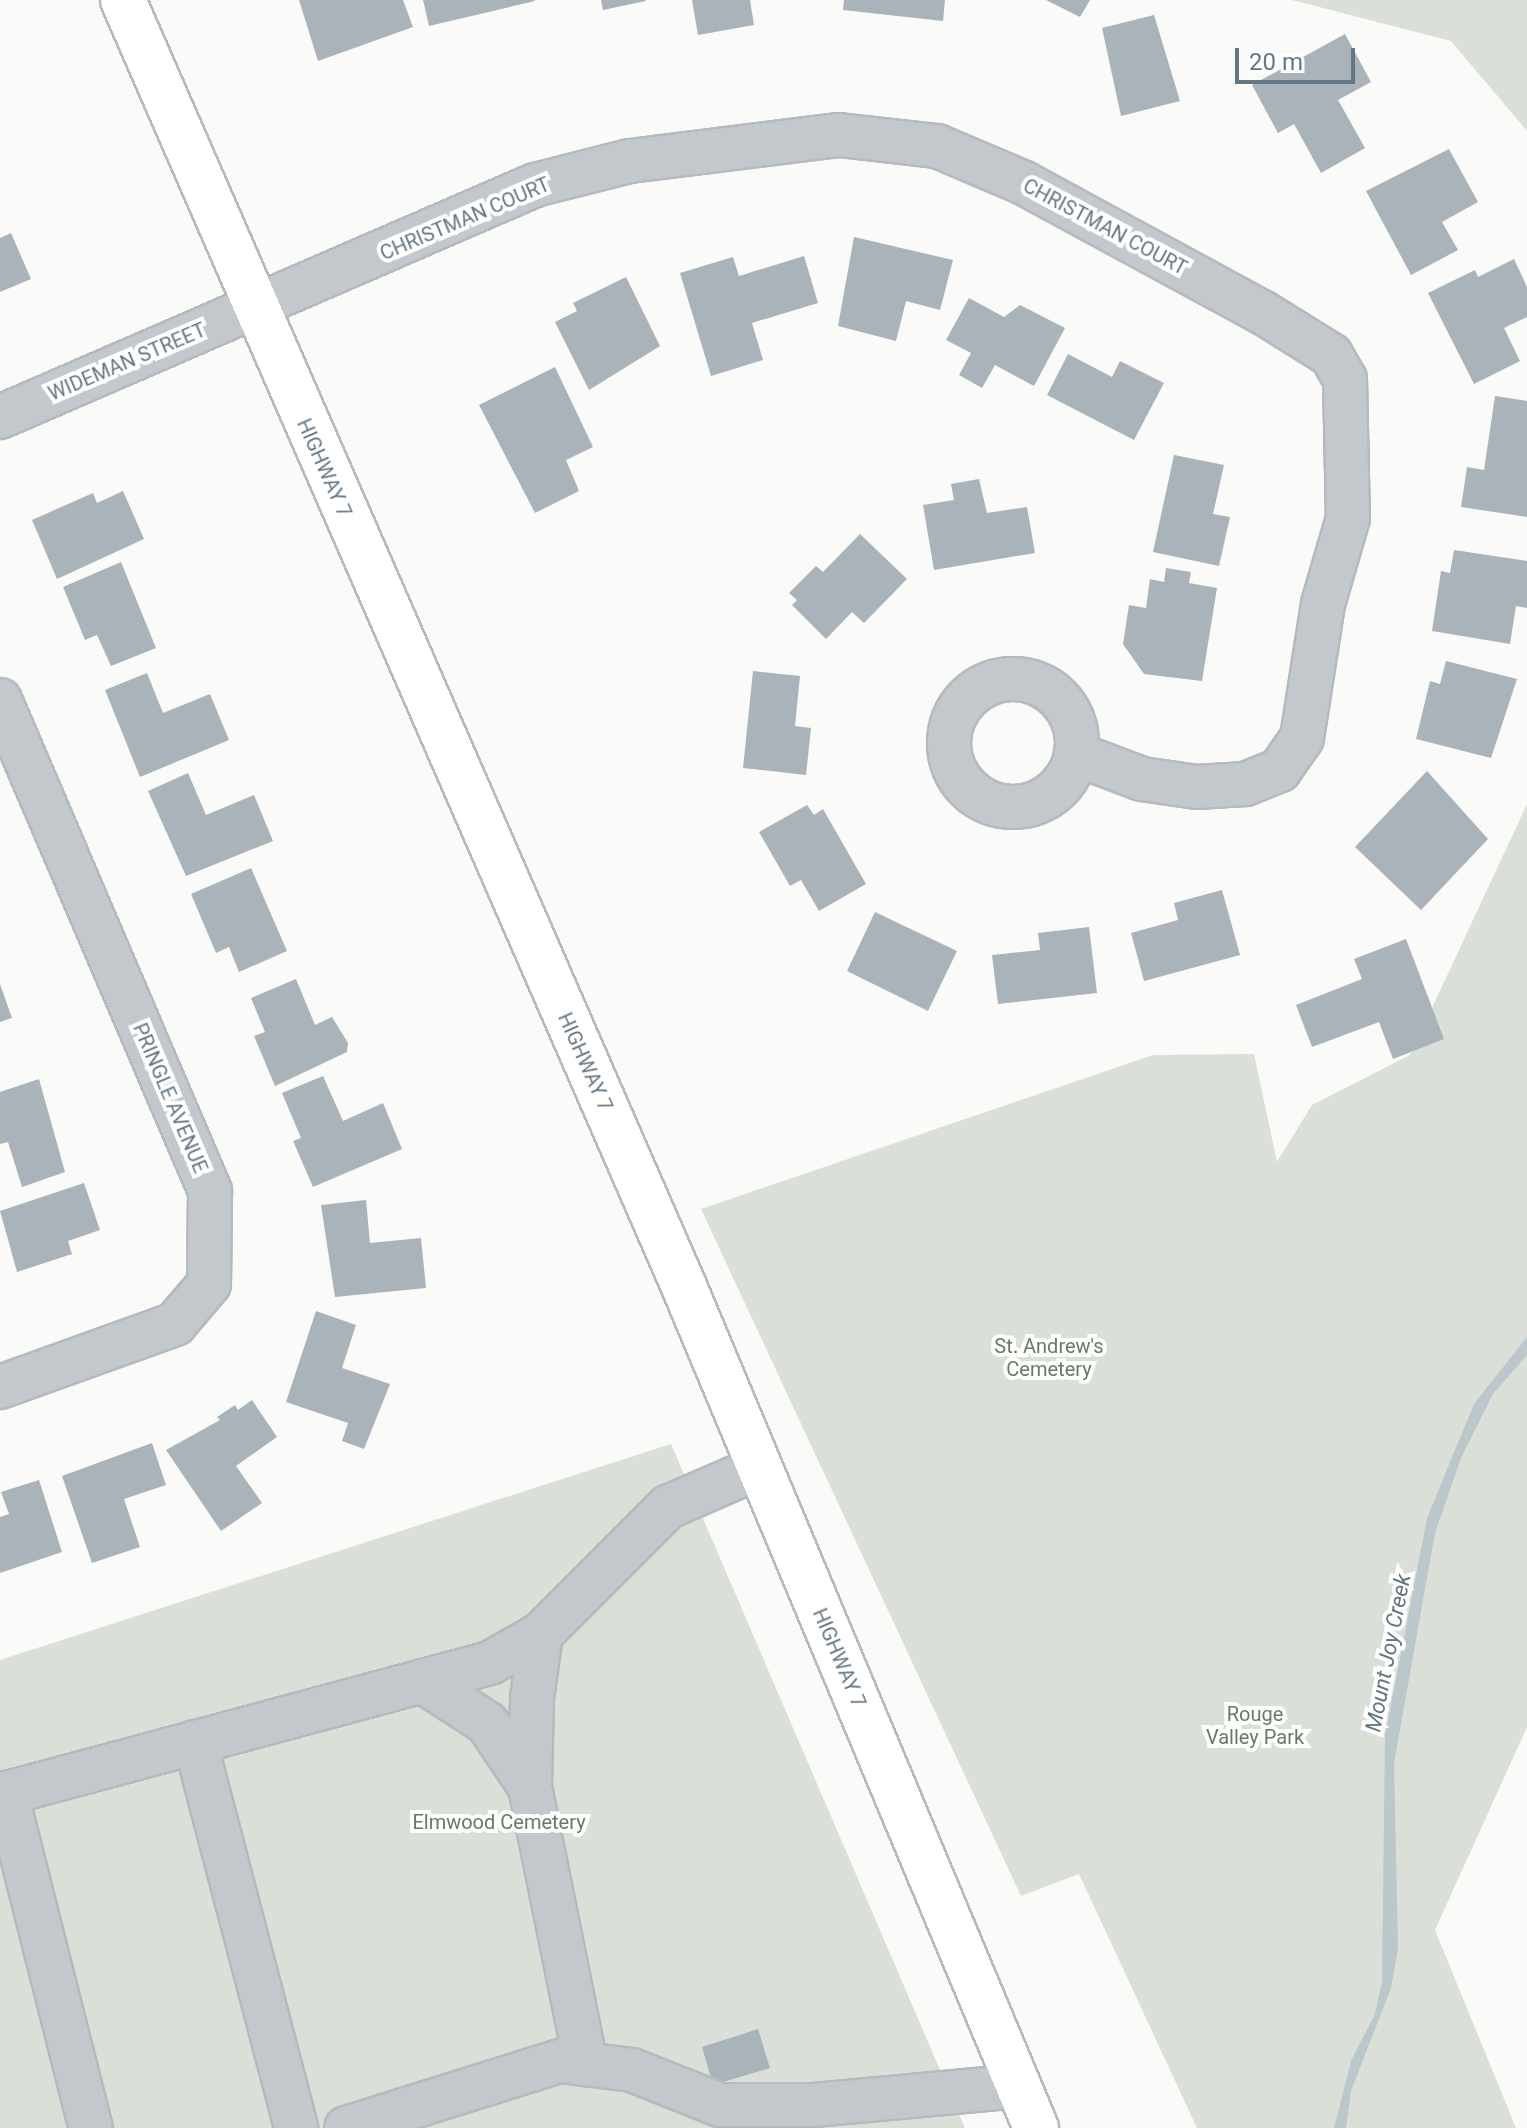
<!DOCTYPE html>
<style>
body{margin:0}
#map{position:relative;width:1527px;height:2128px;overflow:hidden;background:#fafaf8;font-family:Roboto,sans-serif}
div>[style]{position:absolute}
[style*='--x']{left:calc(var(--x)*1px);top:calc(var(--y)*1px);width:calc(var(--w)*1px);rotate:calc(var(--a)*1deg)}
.green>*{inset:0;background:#dadfd7}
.water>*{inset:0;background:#bbc7cb}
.building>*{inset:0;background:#aab3b9}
.roads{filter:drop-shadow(2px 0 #b5babe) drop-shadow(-2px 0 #b5babe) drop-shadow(0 2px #b5babe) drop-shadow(0 -2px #b5babe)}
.minor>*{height:42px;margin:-21px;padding:0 21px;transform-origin:21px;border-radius:21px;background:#c3c8cc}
.minor>.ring{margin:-21px;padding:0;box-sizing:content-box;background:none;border:42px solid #c3c8cc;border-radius:50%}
.major>*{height:44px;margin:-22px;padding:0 22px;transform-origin:22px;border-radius:22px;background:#fff}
span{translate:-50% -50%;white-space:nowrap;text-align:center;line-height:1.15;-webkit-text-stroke:8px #fff;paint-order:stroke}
.street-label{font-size:20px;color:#657683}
.park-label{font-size:20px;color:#687a64}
.water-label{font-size:22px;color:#60757c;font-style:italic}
.scale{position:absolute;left:1235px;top:48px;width:120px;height:36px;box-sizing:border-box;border:4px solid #657683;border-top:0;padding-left:10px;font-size:24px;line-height:28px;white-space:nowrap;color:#657683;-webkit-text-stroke:6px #fff;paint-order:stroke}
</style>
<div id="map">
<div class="green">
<i style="clip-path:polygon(1292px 0,1527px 0,1527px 131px,1451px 41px)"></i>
<i style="clip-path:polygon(1527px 804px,1527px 1727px,1435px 1930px,1516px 2128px,1197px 2128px,1079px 1874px,1021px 1896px,701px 1209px,1153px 1055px,1254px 1054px,1277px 1162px,1312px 1105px,1410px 1055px)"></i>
<i style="clip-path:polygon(671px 1444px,965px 2128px,0 2128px,0 1660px)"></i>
</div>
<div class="water">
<i style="clip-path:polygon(1527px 1337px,1527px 1355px,1493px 1394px,1461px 1458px,1435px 1533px,1394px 1763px,1398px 1948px,1391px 1988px,1351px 2091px,1346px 2128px,1334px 2128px,1351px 2061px,1375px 2014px,1382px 1982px,1385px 1736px,1427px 1518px,1474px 1404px)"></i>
</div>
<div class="building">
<i style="clip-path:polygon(299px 0,403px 0,413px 27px,318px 61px)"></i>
<i style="clip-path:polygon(423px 0,534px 0,535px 1px,429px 26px)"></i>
<i style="clip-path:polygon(601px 0,645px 0,646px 1px,603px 10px)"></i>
<i style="clip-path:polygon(692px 0,750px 0,754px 25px,698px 35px)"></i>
<i style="clip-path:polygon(844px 0,945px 0,943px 21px,843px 10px)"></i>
<i style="clip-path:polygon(1046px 0,1090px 0,1080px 17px)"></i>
<i style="clip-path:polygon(1154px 15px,1180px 101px,1121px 116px,1102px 28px)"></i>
<i style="clip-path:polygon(1345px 34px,1371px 82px,1338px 100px,1365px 148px,1321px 173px,1294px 124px,1278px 133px,1252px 85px)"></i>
<i style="clip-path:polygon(1449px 149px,1478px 202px,1442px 222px,1458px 250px,1411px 275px,1366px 191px)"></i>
<i style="clip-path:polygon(11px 233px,31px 279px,0 292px,0 238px)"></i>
<i style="clip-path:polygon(854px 237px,953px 260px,940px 310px,906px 301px,896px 341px,838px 326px)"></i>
<i style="clip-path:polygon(804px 256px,818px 303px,752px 323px,763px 360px,711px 376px,680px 273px,733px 257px,739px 276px)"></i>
<i style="clip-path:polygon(1514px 259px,1527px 287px,1527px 317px,1504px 328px,1520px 361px,1474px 384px,1428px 293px,1475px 270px,1478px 277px)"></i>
<i style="clip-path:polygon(626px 277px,660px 346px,589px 390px,555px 322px,577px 311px,573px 303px)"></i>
<i style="clip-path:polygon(969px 298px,1004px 317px,1020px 305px,1065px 328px,1034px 386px,995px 365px,982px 388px,959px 375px,971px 353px,946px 340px)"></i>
<i style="clip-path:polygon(1068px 354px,1112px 377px,1120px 361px,1164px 383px,1134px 440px,1047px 395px)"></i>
<i style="clip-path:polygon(555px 367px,593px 447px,566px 460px,579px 491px,535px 513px,479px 405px)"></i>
<i style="clip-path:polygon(1495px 396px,1527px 401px,1527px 517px,1461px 507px,1467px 467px,1484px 470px)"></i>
<i style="clip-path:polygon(1174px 455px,1224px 465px,1213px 514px,1230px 517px,1219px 566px,1153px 552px)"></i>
<i style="clip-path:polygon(979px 479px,987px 513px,1027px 507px,1035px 553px,934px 570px,923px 505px,954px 500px,951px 484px)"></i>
<i style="clip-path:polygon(123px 491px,144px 539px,57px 579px,32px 520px,93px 493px,97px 503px)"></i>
<i style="clip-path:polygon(860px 534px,907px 579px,864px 623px,852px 612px,826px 639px,792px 605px,797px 600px,789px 593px,816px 566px,823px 572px)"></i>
<i style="clip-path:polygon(1454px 550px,1527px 561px,1527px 608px,1516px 606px,1510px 644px,1432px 631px,1441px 571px,1450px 573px)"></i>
<i style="clip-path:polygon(121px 562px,156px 648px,111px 666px,97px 635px,85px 640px,63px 587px)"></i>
<i style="clip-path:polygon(1166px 568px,1191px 572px,1189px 583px,1217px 588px,1202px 681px,1144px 674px,1123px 644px,1129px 605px,1146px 608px,1150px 579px,1164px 582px)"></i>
<i style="clip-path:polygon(1446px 661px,1517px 679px,1491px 758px,1416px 739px,1430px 681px,1440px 684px)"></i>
<i style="clip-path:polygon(753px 671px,800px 676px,795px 726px,811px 728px,806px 775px,743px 768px)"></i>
<i style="clip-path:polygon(147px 673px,163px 713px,210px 694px,229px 740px,140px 777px,105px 690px)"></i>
<i style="clip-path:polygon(1427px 771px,1488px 839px,1421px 910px,1355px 847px)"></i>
<i style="clip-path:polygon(188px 773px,206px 815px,254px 795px,273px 841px,186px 876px,148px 791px)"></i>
<i style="clip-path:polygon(807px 805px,814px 815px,823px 809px,866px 884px,819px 911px,801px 880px,790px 886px,759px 832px)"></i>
<i style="clip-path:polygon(251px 868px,287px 951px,239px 972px,229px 947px,216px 953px,191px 894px)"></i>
<i style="clip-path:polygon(1222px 890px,1240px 955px,1144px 981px,1131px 933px,1178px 920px,1174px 903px)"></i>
<i style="clip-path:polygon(875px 912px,957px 951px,928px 1011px,847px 971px)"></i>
<i style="clip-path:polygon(1089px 927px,1097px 993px,998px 1004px,992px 955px,1040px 950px,1038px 933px)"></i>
<i style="clip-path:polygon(1406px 939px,1444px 1039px,1393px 1059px,1379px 1022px,1312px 1047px,1296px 1005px,1362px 979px,1354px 959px)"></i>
<i style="clip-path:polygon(296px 979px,315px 1025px,332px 1017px,348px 1043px,347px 1052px,275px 1086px,254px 1036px,265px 1032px,251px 998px)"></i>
<i style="clip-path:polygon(0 984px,12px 1018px,0 1022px)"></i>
<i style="clip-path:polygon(323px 1076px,343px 1121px,383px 1103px,402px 1149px,313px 1187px,293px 1141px,301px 1138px,282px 1093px)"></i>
<i style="clip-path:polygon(39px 1079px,65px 1172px,22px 1187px,8px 1142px,0 1144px,0 1092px)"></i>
<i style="clip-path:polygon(84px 1183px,100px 1230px,68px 1241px,72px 1254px,17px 1272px,0 1211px)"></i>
<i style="clip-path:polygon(366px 1200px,370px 1243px,421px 1238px,426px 1288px,335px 1297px,321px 1205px)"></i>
<i style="clip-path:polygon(316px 1311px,356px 1325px,342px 1368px,390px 1384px,364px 1449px,342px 1441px,348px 1423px,286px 1402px)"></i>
<i style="clip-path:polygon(252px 1400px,277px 1437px,236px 1466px,262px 1503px,221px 1531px,166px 1450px,220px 1420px,217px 1417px,235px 1405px,238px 1410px)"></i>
<i style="clip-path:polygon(152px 1443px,166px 1485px,124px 1499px,140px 1547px,92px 1563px,62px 1476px)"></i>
<i style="clip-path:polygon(39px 1480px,62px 1552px,0 1573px,0 1517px,9px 1514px,1px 1492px)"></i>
<i style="clip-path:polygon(758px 2029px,770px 2068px,713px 2085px,702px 2047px)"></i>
</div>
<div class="roads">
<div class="minor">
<i style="--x:0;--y:417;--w:583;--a:-23.44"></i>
<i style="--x:535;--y:185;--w:98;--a:-14.2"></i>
<i style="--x:630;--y:161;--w:211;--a:-7.1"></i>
<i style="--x:839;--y:135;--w:99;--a:6.4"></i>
<i style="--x:937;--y:146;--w:95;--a:23"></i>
<i style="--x:1024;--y:183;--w:271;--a:28.5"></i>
<i style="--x:1262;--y:312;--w:81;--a:31.9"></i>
<i style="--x:1331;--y:355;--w:28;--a:60"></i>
<i style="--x:1345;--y:379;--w:139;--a:88.8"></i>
<i style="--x:1348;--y:518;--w:90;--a:106.2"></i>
<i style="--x:1323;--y:604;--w:136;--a:98.9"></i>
<i style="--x:1302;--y:738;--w:39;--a:125"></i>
<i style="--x:1280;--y:770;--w:38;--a:158"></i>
<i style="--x:1245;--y:784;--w:48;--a:176.4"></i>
<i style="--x:1197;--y:787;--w:56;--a:-171.7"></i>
<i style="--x:1142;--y:779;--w:71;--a:-159.3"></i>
<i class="ring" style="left:949px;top:679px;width:86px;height:86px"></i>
<i style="--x:0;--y:700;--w:534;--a:66.84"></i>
<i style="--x:210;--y:1191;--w:93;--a:90.6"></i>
<i style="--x:209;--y:1284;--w:52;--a:130.4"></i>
<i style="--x:175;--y:1324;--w:186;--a:160.2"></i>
<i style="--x:541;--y:1634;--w:65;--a:98"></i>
<i style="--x:532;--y:1698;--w:89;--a:91.3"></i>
<i style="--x:530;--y:1787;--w:283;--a:78.6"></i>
<i style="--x:422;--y:1681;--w:77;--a:32.9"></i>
<i style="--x:487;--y:1723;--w:77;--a:56.1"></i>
<i style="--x:195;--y:1742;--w:399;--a:75.3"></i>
<i style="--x:6;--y:1793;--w:346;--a:75.8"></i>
<i style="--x:0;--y:1795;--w:507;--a:-15.08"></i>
<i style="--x:490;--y:1663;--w:59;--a:-29.6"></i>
<i style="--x:541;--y:1634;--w:180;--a:-45"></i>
<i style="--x:668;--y:1507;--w:100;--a:-23.5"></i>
<i style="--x:346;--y:2128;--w:224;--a:-17.4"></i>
<i style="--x:560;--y:2061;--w:73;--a:7.1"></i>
<i style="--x:632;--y:2070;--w:95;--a:21.7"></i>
<i style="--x:720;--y:2105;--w:94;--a:0"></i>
<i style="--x:814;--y:2105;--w:206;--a:-5.3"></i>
</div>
<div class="major">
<i style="--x:123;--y:0;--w:1401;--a:66.44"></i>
<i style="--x:683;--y:1284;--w:915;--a:67.3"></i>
</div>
</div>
<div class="street-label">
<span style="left:465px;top:219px;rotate:-23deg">CHRISTMAN COURT</span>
<span style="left:1105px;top:227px;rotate:28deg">CHRISTMAN COURT</span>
<span style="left:127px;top:362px;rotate:-23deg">WIDEMAN STREET</span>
<span style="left:324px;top:468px;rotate:66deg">HIGHWAY 7</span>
<span style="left:585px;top:1062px;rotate:66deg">HIGHWAY 7</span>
<span style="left:170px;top:1098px;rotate:67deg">PRINGLE AVENUE</span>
<span style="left:839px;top:1658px;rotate:67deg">HIGHWAY 7</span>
</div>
<div class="park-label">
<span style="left:1049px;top:1358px">St. Andrew's<br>Cemetery</span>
<span style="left:1255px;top:1726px">Rouge<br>Valley Park</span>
<span style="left:499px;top:1822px">Elmwood Cemetery</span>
</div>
<div class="water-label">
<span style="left:1388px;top:1653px;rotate:-79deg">Mount Joy Creek</span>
</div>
<div class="scale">20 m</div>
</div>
